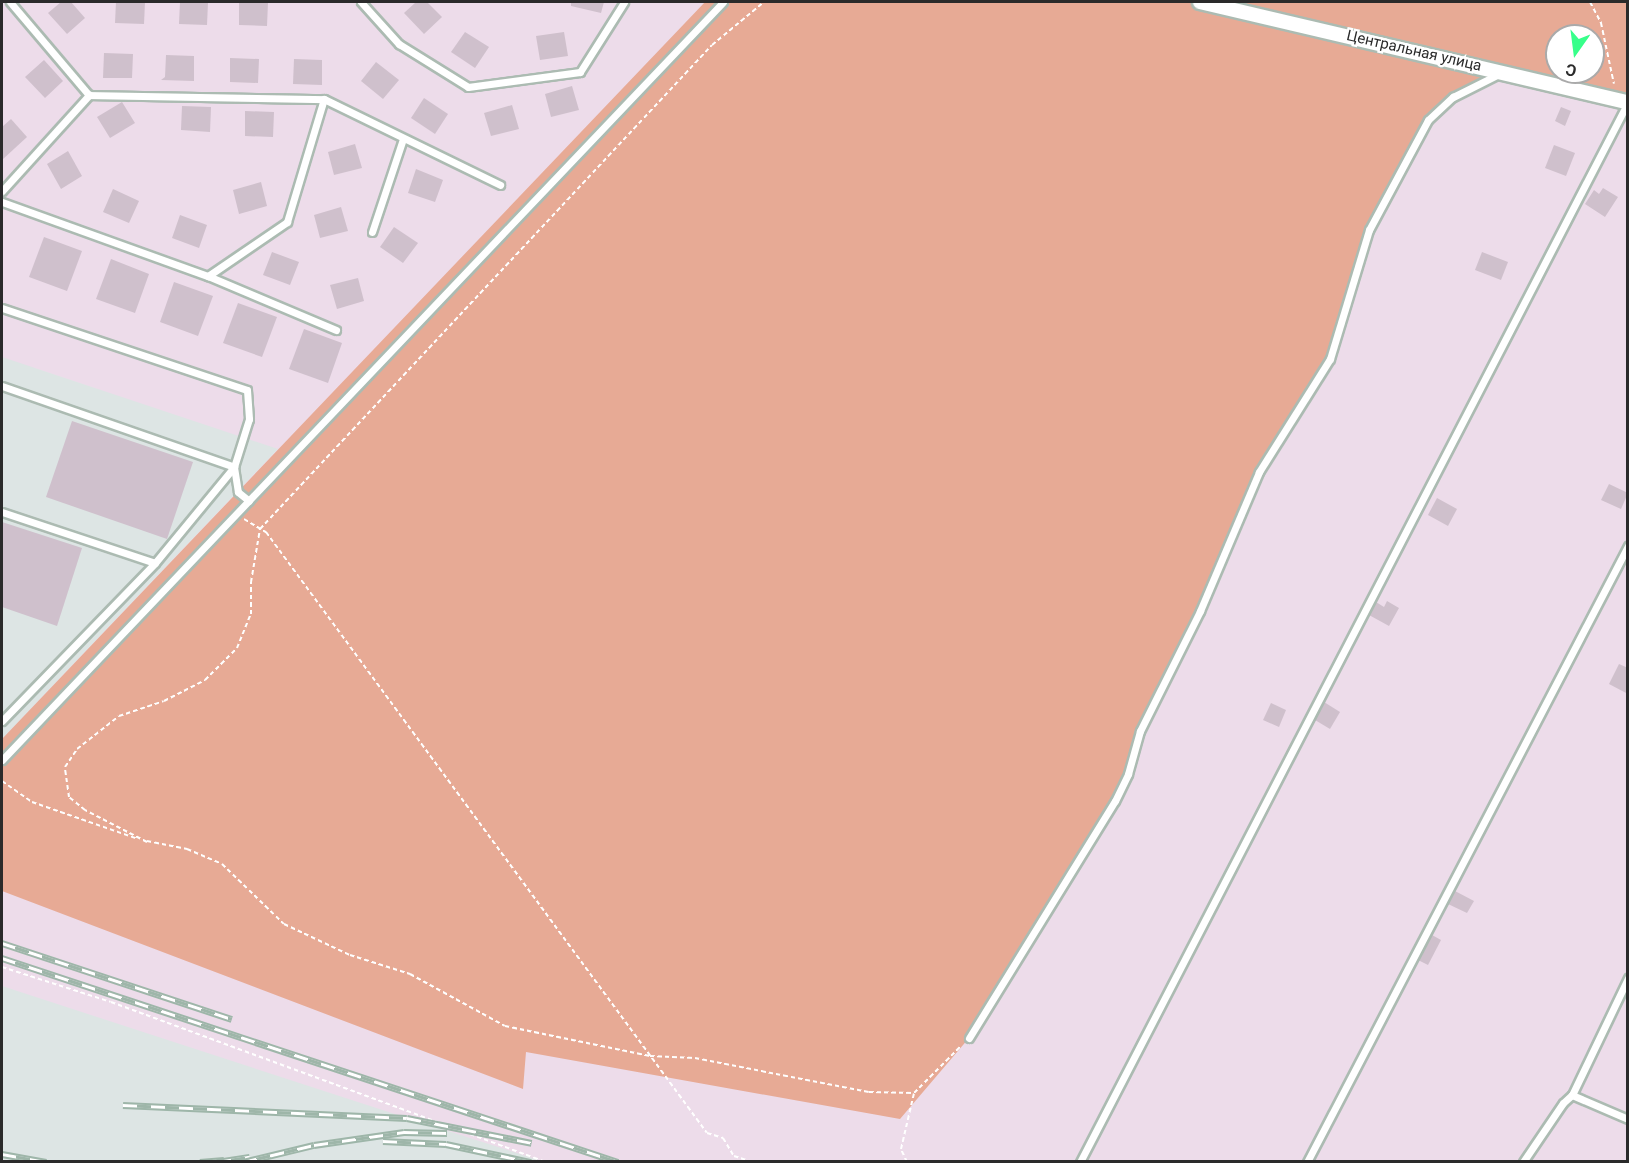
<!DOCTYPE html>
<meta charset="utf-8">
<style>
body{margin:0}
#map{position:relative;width:1629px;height:1163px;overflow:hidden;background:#eddcea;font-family:Roboto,sans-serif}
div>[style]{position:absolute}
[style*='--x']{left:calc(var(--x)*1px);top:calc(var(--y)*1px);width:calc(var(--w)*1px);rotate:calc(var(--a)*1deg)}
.industrial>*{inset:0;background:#dde5e4}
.green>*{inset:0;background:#e7aa95}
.building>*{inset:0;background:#cfc0cc}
.path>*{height:2px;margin-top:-1px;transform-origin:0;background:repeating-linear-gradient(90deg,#fff 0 4.5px,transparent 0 7.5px)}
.roads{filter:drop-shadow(2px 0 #acbbb2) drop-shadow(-2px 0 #acbbb2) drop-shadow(0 2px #acbbb2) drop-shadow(0 -2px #acbbb2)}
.lane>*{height:7px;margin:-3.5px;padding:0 3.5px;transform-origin:3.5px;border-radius:3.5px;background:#fff}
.street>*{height:14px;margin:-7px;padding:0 7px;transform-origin:7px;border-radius:7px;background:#fff}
.rail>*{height:7px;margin-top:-3.5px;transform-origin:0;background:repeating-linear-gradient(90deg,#fff 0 14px,#9eb6a9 0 28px);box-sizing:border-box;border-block:2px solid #9eb6a9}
span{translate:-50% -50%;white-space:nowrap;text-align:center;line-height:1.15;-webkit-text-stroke:4.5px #fff;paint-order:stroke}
.street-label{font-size:15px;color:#2a2a2a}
.frame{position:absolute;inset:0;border:3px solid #2a2a2a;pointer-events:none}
.north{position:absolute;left:1545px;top:24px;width:60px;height:60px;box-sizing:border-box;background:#fff;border:2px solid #aaa;border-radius:50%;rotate:194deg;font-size:16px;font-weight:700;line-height:24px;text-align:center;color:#2a2a2a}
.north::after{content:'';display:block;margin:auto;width:21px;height:27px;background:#37ff8a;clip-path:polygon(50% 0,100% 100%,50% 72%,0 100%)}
</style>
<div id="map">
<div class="industrial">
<i style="clip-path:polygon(2px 357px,278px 449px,2px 739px)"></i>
<i style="clip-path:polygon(2px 986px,407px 1118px,542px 1161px,2px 1161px)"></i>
</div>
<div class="green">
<i style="clip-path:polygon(evenodd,705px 2px,1627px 2px,1627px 102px,1504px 71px,1453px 97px,1428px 120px,1369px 230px,1339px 339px,1259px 472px,1200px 611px,1140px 731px,1128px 774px,969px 1038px,900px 1119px,526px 1052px,523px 1089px,2px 891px,2px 739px,705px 2px,1557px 36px,1593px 36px,1593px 72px,1557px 72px,1557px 36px)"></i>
</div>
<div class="building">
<i style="clip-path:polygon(61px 2px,71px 2px,85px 18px,67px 34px,48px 13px)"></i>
<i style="clip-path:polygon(116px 2px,145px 2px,144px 24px,115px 23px)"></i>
<i style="clip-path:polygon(180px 2px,208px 2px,207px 25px,179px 24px)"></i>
<i style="clip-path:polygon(239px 2px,268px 2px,267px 26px,239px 25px)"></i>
<i style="clip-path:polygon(416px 2px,427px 2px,442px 17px,424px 34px,404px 13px)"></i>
<i style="clip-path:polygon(571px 2px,604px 2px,601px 13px,571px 6px)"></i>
<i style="clip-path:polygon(465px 32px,489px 47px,475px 68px,451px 52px)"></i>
<i style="clip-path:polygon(564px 32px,568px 56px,540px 60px,536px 36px)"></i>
<i style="clip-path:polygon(104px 53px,133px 54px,132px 78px,103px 78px)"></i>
<i style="clip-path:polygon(166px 55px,194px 56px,194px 81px,161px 80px,165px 77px)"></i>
<i style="clip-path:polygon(230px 58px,259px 59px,258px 83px,230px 82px)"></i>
<i style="clip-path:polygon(294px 59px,322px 60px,322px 85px,293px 84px)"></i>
<i style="clip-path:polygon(44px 60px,63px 81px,45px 98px,25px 77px)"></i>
<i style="clip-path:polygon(376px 62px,399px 80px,383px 99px,361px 81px)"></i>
<i style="clip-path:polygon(572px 86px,579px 110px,551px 117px,545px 94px)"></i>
<i style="clip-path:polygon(424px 98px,448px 114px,435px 134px,411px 118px)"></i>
<i style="clip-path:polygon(122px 102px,135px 123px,110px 138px,97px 117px)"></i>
<i style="clip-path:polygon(512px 105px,519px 129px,491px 136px,484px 113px)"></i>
<i style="clip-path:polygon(182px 106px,211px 107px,210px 132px,181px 130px)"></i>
<i style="clip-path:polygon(1561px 107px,1571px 111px,1565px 126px,1555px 121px)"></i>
<i style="clip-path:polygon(245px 111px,274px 112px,273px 137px,245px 136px)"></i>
<i style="clip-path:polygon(11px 119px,27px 137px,2px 160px,2px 127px)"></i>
<i style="clip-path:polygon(355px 144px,362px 168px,334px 175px,328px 152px)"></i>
<i style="clip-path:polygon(1554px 145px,1575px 153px,1566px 176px,1545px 168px)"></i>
<i style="clip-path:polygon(68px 151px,82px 176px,61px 189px,47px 164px)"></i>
<i style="clip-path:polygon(416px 169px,443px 180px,435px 202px,408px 193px)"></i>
<i style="clip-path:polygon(261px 182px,267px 206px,239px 214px,233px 190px)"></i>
<i style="clip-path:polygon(1603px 188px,1618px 197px,1605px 217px,1585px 204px,1594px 190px,1599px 194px)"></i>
<i style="clip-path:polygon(113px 189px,139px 201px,129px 223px,103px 212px)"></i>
<i style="clip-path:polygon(341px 207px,348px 231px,320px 238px,314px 215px)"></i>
<i style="clip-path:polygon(180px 215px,207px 225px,199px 248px,172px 238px)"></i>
<i style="clip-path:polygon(394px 227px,418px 243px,403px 263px,380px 247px)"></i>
<i style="clip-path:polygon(44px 237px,82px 251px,67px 291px,29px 277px)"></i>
<i style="clip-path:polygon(272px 252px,299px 262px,290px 285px,263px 275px)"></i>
<i style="clip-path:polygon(1482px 252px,1508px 262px,1501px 280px,1475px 270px)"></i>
<i style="clip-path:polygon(111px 259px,149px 274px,135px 313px,96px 299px)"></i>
<i style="clip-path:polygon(358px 278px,364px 301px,337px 309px,330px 285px)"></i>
<i style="clip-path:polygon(174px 282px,213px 296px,198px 336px,160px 322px)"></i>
<i style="clip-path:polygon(238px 303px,277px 317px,262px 357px,223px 343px)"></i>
<i style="clip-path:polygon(304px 329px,342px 343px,328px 383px,289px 369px)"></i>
<i style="clip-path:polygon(72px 421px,193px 462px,167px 539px,46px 497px)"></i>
<i style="clip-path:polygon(1609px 484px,1628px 493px,1621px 509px,1601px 500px)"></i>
<i style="clip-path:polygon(1437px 498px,1457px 509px,1448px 526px,1428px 515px)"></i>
<i style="clip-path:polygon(2px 522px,82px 548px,57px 626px,2px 607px)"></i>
<i style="clip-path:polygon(1387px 601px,1399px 608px,1389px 626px,1369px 615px,1376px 602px,1384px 607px)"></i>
<i style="clip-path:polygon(1619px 664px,1628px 668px,1628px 694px,1609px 684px)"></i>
<i style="clip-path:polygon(1324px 702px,1340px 712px,1330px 729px,1315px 720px)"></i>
<i style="clip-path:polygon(1271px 703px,1286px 710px,1279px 727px,1263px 720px)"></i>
<i style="clip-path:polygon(1455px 891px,1474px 901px,1467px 913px,1448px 904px)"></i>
<i style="clip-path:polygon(1432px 935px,1441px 940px,1428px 965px,1418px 960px)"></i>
</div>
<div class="path">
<i style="--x:1590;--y:2;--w:24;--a:62"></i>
<i style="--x:1601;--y:23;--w:62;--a:78"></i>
<i style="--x:244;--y:519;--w:26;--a:31"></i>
<i style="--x:266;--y:532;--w:745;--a:53.73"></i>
<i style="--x:707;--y:1133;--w:17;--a:17"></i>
<i style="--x:723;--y:1138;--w:21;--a:59"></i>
<i style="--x:734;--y:1156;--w:20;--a:18"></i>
<i style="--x:2;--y:781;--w:37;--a:35"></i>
<i style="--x:32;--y:802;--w:112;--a:19.2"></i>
<i style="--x:147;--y:841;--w:41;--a:11.3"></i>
<i style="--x:187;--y:849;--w:38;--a:23"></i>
<i style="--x:222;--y:864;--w:86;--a:44.1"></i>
<i style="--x:284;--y:924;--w:73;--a:25.2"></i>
<i style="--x:350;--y:955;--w:63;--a:17.6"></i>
<i style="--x:410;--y:974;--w:108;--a:28.7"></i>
<i style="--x:505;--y:1026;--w:148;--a:11.7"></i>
<i style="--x:650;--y:1056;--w:45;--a:2.5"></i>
<i style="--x:695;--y:1058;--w:177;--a:11.1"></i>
<i style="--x:869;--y:1092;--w:45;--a:1.3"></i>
<i style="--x:147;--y:842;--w:70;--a:-152.7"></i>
<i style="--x:85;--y:810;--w:21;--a:-141"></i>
<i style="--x:69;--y:797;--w:30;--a:-98"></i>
<i style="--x:65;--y:767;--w:22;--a:-56"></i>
<i style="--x:77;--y:749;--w:53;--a:-38.2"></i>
<i style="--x:119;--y:716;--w:47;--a:-18.4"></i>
<i style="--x:164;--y:701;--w:46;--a:-27.1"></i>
<i style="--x:205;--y:680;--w:45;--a:-45"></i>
<i style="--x:237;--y:648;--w:37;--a:-68"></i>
<i style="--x:251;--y:614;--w:32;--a:-90"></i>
<i style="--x:251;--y:582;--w:54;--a:-80.4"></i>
<i style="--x:260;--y:529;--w:662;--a:-46.96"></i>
<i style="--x:712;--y:45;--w:67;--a:-39.6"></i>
<i style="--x:2;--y:967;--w:114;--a:17.8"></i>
<i style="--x:111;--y:1002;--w:463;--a:20.2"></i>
<i style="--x:907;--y:1162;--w:14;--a:-115"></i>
<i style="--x:901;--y:1149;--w:57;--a:-76.9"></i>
<i style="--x:914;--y:1093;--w:66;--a:-45"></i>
</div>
<div class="roads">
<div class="lane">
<i style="--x:10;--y:2;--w:122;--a:49.7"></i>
<i style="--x:89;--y:95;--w:235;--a:1"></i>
<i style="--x:324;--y:99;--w:196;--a:26"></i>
<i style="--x:361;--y:2;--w:57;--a:47.9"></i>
<i style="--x:399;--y:44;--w:81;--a:31.9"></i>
<i style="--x:468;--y:87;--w:113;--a:-7.6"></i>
<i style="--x:580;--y:72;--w:83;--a:-57.8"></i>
<i style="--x:2;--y:191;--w:130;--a:-47.8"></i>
<i style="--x:2;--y:202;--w:219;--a:19.8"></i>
<i style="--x:208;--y:276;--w:139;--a:22.9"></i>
<i style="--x:372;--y:232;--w:98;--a:-71.6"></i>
<i style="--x:208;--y:276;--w:96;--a:-34.4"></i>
<i style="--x:287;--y:222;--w:128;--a:-73.3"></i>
<i style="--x:2;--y:308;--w:258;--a:18.5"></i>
<i style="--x:247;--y:390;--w:29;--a:86"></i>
<i style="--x:249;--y:419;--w:50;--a:107.4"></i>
<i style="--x:234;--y:467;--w:25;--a:81"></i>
<i style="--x:238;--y:492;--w:14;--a:39"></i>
<i style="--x:2;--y:386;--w:246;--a:19.2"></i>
<i style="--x:234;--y:467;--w:124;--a:129.5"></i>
<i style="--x:155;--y:563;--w:220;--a:134.1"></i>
<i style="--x:2;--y:512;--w:161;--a:18.4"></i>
<i style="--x:2;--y:760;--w:1046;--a:-46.43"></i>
<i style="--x:969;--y:1038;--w:278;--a:-58.4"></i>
<i style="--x:1115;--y:801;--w:30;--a:-64"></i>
<i style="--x:1128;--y:774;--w:45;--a:-74.4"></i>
<i style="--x:1140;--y:731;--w:134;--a:-63.4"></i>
<i style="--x:1200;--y:611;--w:151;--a:-67"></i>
<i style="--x:1259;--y:472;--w:133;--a:-57.9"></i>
<i style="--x:1330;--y:359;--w:135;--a:-73.2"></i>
<i style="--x:1369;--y:230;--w:125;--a:-61.8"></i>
<i style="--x:1428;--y:120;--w:34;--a:-43"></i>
<i style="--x:1453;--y:97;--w:51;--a:-26.6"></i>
<i style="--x:1572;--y:1095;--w:61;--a:23.2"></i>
<i style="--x:1080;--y:1162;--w:1193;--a:-62.66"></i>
<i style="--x:1307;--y:1162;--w:695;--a:-62.48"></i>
<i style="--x:1523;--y:1162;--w:71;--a:-55.9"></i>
<i style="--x:1563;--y:1103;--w:12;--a:-42"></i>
<i style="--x:1572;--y:1095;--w:130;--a:-64.4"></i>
</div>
<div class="street">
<i style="--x:1200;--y:2;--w:440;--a:13.2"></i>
</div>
</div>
<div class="rail">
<i style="--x:2;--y:943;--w:242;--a:18.3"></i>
<i style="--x:2;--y:958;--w:649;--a:18.32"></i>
<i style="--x:123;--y:1105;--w:284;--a:2.6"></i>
<i style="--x:407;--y:1118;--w:127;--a:11.3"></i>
<i style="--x:383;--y:1141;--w:63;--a:2.7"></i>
<i style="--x:446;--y:1144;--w:87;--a:12"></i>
<i style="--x:2;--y:1154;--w:45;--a:10.3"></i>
<i style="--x:200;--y:1162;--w:24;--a:-5"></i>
<i style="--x:217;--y:1162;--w:33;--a:-9"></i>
<i style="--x:243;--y:1162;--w:73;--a:-13.5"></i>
<i style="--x:314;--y:1145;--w:91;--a:-8.2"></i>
<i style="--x:404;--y:1132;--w:43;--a:1.3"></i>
</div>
<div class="street-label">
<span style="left:1414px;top:51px;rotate:13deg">Центральная улица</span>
</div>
<div class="frame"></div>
<div class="north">С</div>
</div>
